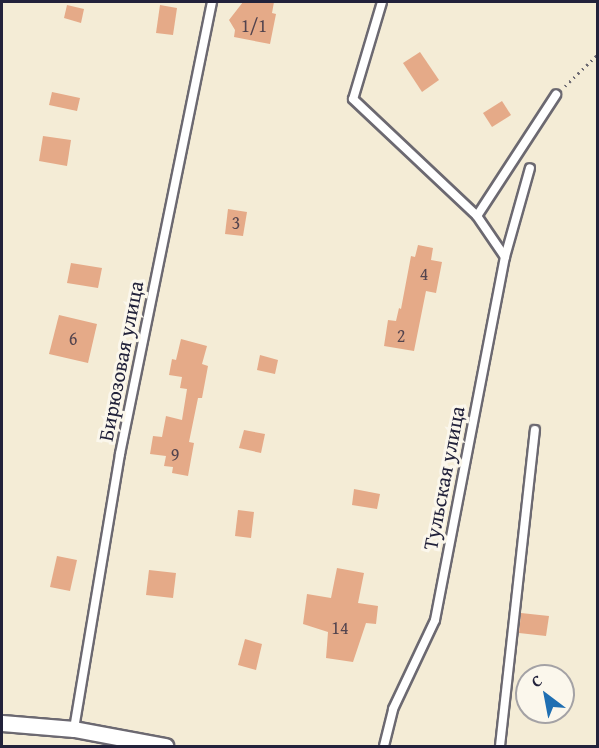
<!DOCTYPE html>
<meta charset="utf-8">
<style>
body{margin:0}
#map{position:relative;width:599px;height:748px;overflow:hidden;background:#f4ecd6;font-family:"Gentium Book Plus",serif}
div>[style]{position:absolute}
[style*='--x']{left:calc(var(--x)*1px);top:calc(var(--y)*1px);width:calc(var(--w)*1px);rotate:calc(var(--a)*1deg)}
.building>*{inset:0;background:#e5aa88}
.path>*{height:3px;margin-top:-1.5px;transform-origin:0;background:repeating-linear-gradient(90deg,#6c6971 0 1.5px,transparent 0 6px)}
.roads{filter:drop-shadow(2px 0 #6c6971) drop-shadow(-2px 0 #6c6971) drop-shadow(0 2px #6c6971) drop-shadow(0 -2px #6c6971)}
.lane>*{height:8px;margin:-4px;padding:0 4px;transform-origin:4px;border-radius:4px;background:#fff}
.street>*{height:15px;margin:-7.5px;padding:0 7.5px;transform-origin:7.5px;border-radius:7.5px;background:#fff}
span{translate:-50% -50%;white-space:nowrap;text-align:center;line-height:1.15;-webkit-text-stroke:6px #fbf7ec;paint-order:stroke}
.number-label{font-size:18px;color:#53444e}
.number-label span{-webkit-text-stroke-width:0}
.street-label{font-size:21px;color:#22223b}
.frame{position:absolute;inset:0;border:3px solid #22223b;pointer-events:none}
.north{position:absolute;left:515px;top:664px;width:60px;height:60px;box-sizing:border-box;background:#fbf7ec;border:2px solid #a4a2a5;border-radius:50%;rotate:328deg;font-size:16px;font-weight:700;line-height:24px;text-align:center;color:#22223b}
.north::after{content:'';display:block;margin:auto;width:21px;height:27px;background:#1f6fb2;clip-path:polygon(50% 0,100% 100%,50% 72%,0 100%)}
</style>
<div id="map">
<div class="building">
<i style="clip-path:polygon(243px 2px,274px 2px,272px 13px,276px 14px,270px 44px,234px 37px,235px 30px,229px 20px)"></i>
<i style="clip-path:polygon(67px 5px,84px 9px,81px 23px,64px 18px)"></i>
<i style="clip-path:polygon(160px 5px,177px 8px,173px 35px,156px 33px)"></i>
<i style="clip-path:polygon(420px 52px,439px 80px,422px 92px,403px 63px)"></i>
<i style="clip-path:polygon(52px 92px,80px 98px,77px 111px,49px 105px)"></i>
<i style="clip-path:polygon(502px 101px,511px 115px,492px 127px,483px 113px)"></i>
<i style="clip-path:polygon(43px 136px,71px 140px,67px 166px,39px 161px)"></i>
<i style="clip-path:polygon(228px 209px,247px 212px,243px 236px,225px 234px)"></i>
<i style="clip-path:polygon(418px 245px,433px 248px,431px 260px,442px 262px,436px 293px,426px 291px,414px 351px,384px 346px,388px 320px,396px 321px,399px 308px,401px 309px,411px 256px,415px 257px)"></i>
<i style="clip-path:polygon(71px 263px,102px 268px,98px 288px,67px 283px)"></i>
<i style="clip-path:polygon(59px 315px,97px 324px,88px 363px,49px 354px)"></i>
<i style="clip-path:polygon(181px 339px,207px 346px,202px 364px,208px 366px,202px 398px,198px 398px,189px 442px,194px 443px,188px 476px,172px 473px,173px 467px,164px 466px,166px 456px,150px 454px,153px 436px,162px 437px,166px 416px,182px 420px,187px 389px,180px 388px,182px 377px,169px 375px,172px 359px,176px 360px)"></i>
<i style="clip-path:polygon(260px 355px,278px 360px,275px 374px,257px 370px)"></i>
<i style="clip-path:polygon(244px 430px,265px 434px,261px 453px,239px 448px)"></i>
<i style="clip-path:polygon(354px 489px,380px 494px,377px 509px,352px 505px)"></i>
<i style="clip-path:polygon(238px 510px,254px 512px,251px 538px,235px 536px)"></i>
<i style="clip-path:polygon(57px 556px,77px 560px,70px 591px,50px 587px)"></i>
<i style="clip-path:polygon(337px 568px,364px 573px,358px 603px,378px 606px,376px 624px,366px 623px,353px 662px,326px 658px,328px 632px,303px 624px,307px 594px,331px 598px)"></i>
<i style="clip-path:polygon(149px 570px,176px 573px,173px 598px,146px 595px)"></i>
<i style="clip-path:polygon(521px 613px,549px 616px,546px 636px,519px 633px)"></i>
<i style="clip-path:polygon(245px 639px,262px 644px,256px 670px,238px 665px)"></i>
</div>
<div class="path">
<i style="--x:565;--y:86;--w:46;--a:-44.1"></i>
</div>
<div class="roads">
<div class="lane">
<i style="--x:382;--y:2;--w:101;--a:106.6"></i>
<i style="--x:353;--y:99;--w:170;--a:43.3"></i>
<i style="--x:477;--y:216;--w:145;--a:-56.9"></i>
<i style="--x:505;--y:257;--w:92;--a:-74.3"></i>
<i style="--x:74;--y:729;--w:279;--a:-80.5"></i>
<i style="--x:120;--y:454;--w:461;--a:-78.5"></i>
<i style="--x:384;--y:746;--w:38;--a:-76"></i>
<i style="--x:393;--y:709;--w:98;--a:-64.7"></i>
<i style="--x:435;--y:620;--w:370;--a:-79.1"></i>
<i style="--x:505;--y:257;--w:50;--a:-124.3"></i>
<i style="--x:500;--y:746;--w:318;--a:-83.7"></i>
</div>
<div class="street">
<i style="--x:2;--y:723;--w:72;--a:4.8"></i>
<i style="--x:74;--y:729;--w:93;--a:10.6"></i>
</div>
</div>
<div class="number-label">
<span style="left:254px;top:26px">1/1</span>
<span style="left:236px;top:223px">3</span>
<span style="left:424px;top:274px">4</span>
<span style="left:401px;top:336px">2</span>
<span style="left:73px;top:339px">6</span>
<span style="left:175px;top:455px">9</span>
<span style="left:340px;top:628px">14</span>
</div>
<div class="street-label">
<span style="left:121px;top:361px;rotate:-79deg">Бирюзовая улица</span>
<span style="left:444px;top:478px;rotate:-79deg">Тульская улица</span>
</div>
<div class="frame"></div>
<div class="north">С</div>
</div>
